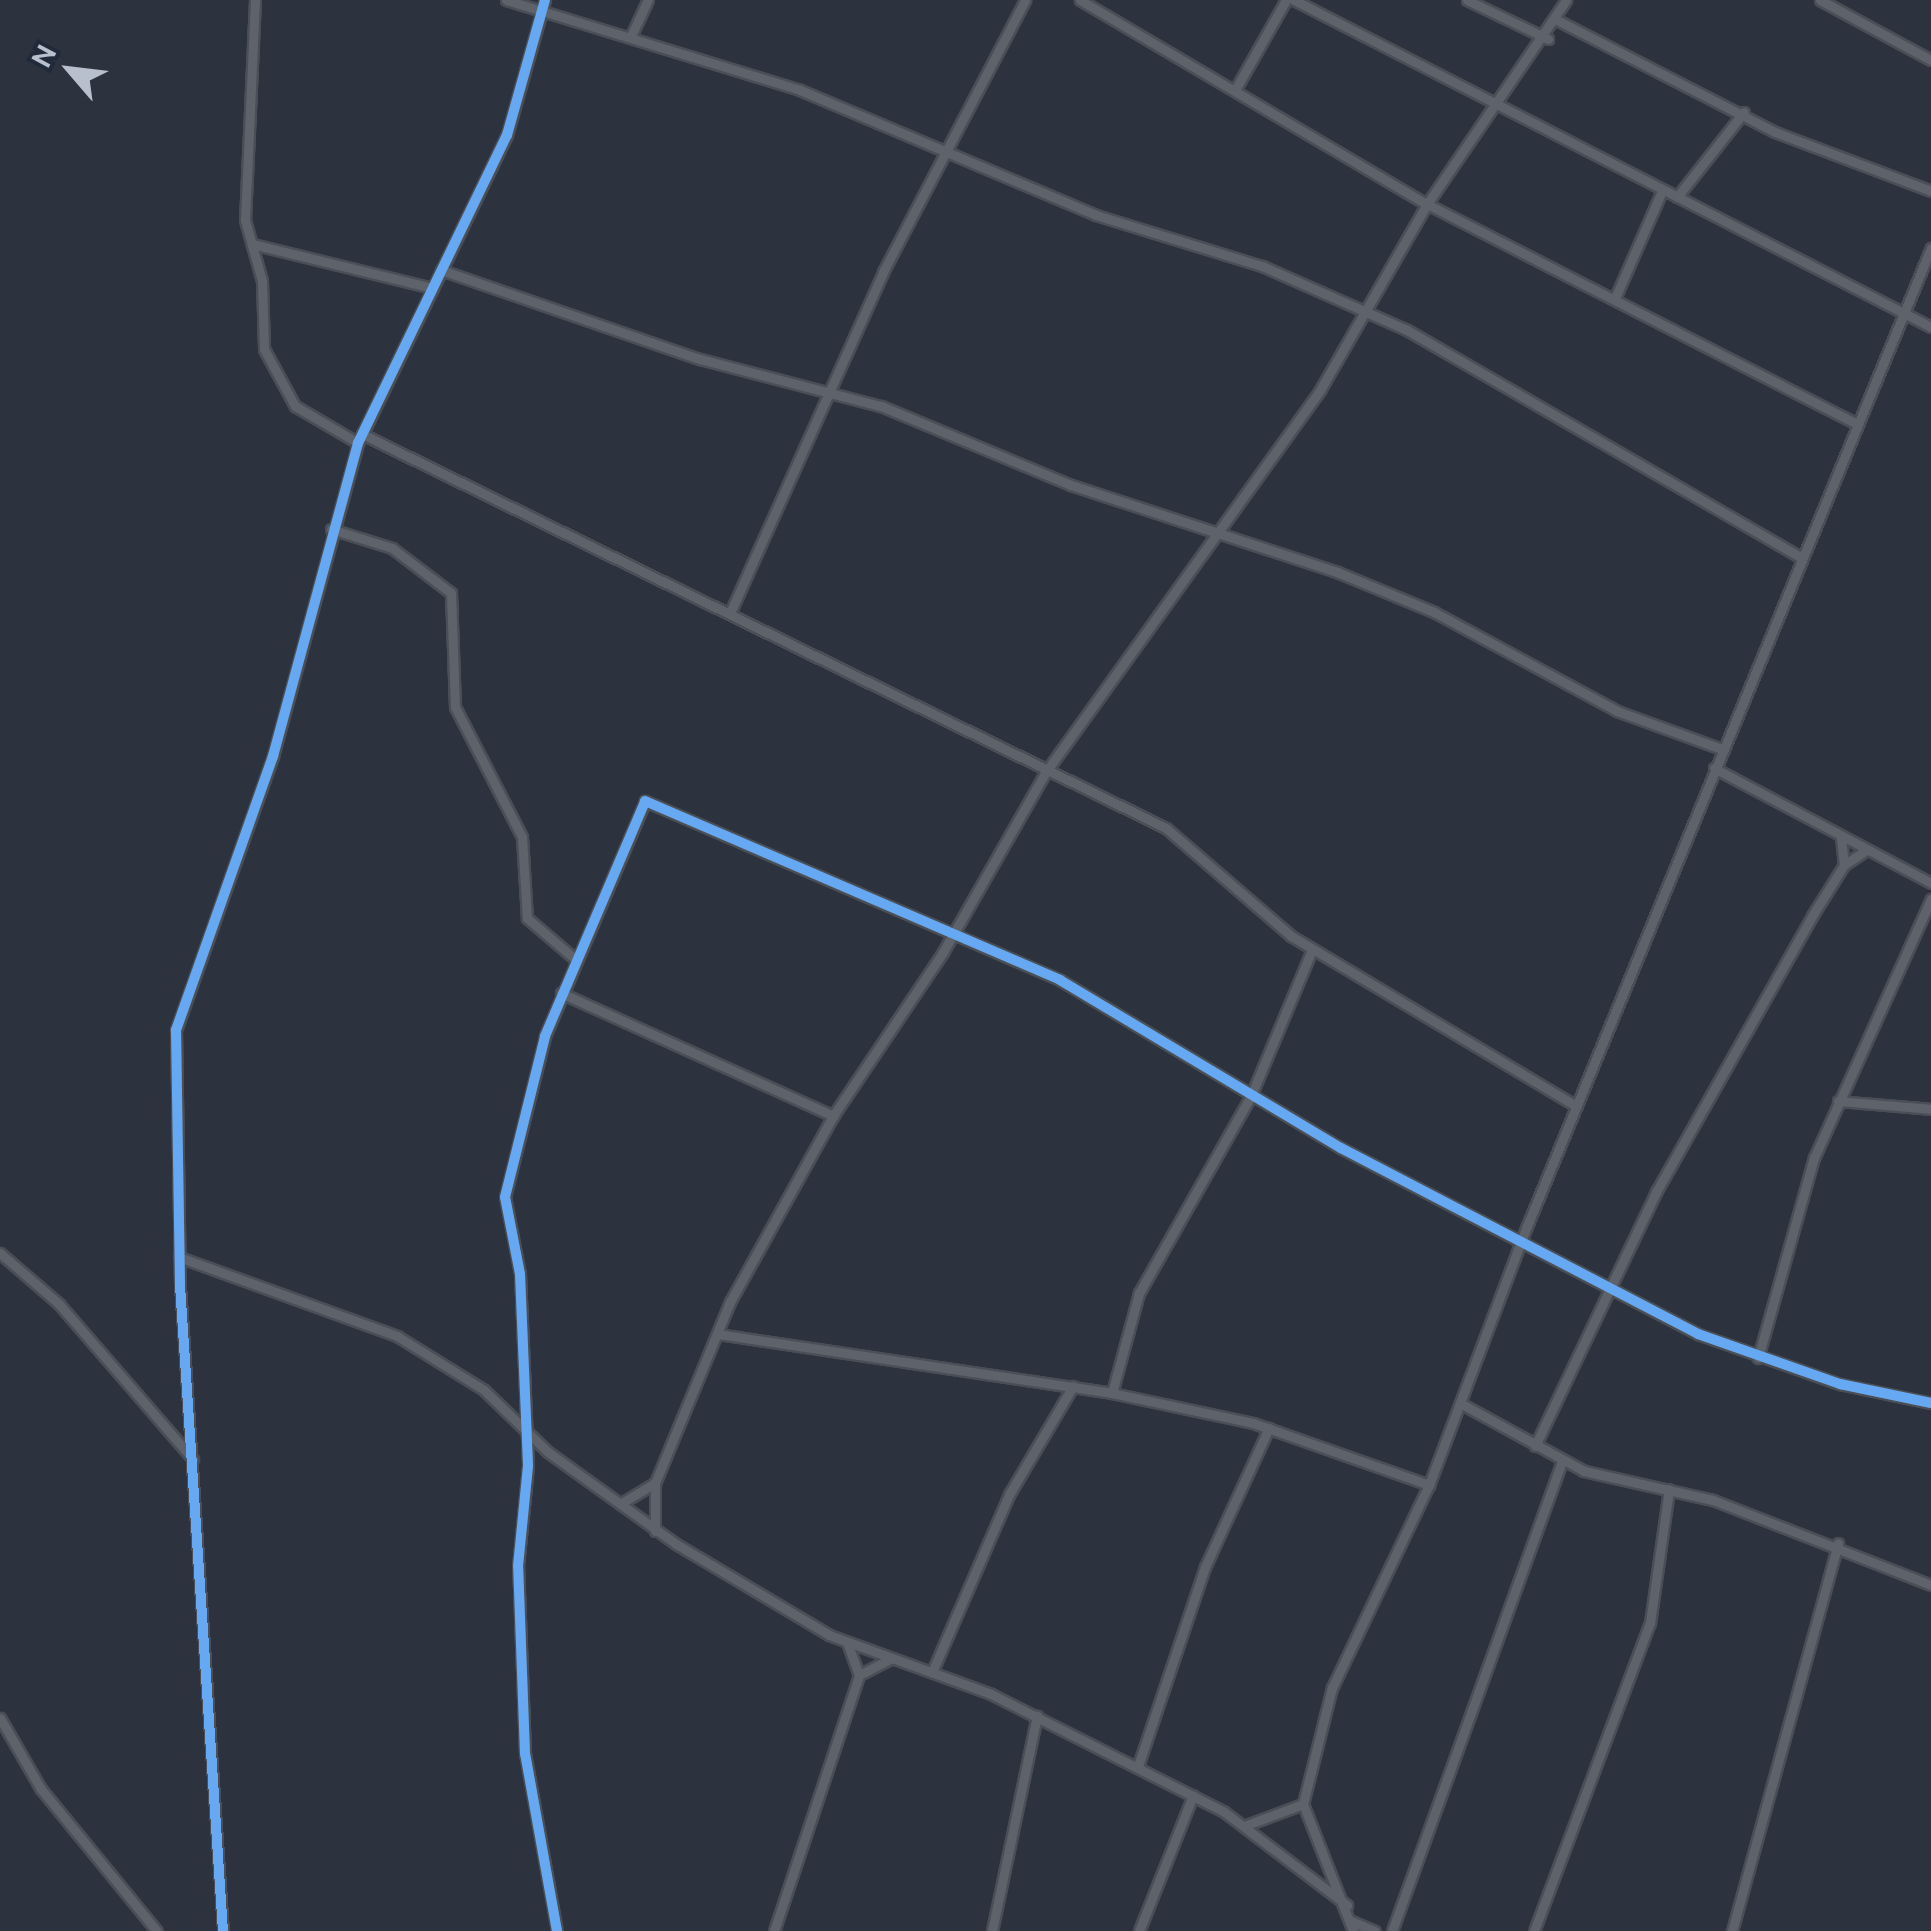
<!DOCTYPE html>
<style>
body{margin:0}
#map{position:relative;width:1931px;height:1931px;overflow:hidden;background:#2d333e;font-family:Ubuntu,sans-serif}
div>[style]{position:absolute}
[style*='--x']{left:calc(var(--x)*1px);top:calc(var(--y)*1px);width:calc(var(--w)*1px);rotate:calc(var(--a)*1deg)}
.roads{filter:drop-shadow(2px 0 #4a4f57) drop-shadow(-2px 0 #4a4f57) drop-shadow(0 2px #4a4f57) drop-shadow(0 -2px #4a4f57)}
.street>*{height:9px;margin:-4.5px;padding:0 4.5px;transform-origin:4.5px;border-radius:4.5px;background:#5e636b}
.cycleway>*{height:10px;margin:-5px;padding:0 5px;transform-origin:5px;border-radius:5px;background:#66a8f1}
span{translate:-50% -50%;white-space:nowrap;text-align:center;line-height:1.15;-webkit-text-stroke:8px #202a3a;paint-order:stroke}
.north{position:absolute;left:20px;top:20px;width:100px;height:100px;-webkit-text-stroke:8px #202a3a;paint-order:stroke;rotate:298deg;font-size:28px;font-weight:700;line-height:40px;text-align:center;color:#b9c0cd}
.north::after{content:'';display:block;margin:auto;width:35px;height:45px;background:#b9c0cd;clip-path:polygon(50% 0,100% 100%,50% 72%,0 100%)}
</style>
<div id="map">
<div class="roads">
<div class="street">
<i style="--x:255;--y:0;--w:220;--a:92.6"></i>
<i style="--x:245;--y:220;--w:63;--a:74.4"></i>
<i style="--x:262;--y:281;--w:68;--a:88.3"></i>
<i style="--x:264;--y:349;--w:65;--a:61.5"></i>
<i style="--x:295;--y:406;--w:73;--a:30.4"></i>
<i style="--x:506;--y:0;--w:307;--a:17"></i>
<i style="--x:800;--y:90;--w:321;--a:22.9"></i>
<i style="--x:1096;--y:215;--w:174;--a:17.1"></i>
<i style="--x:1262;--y:266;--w:158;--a:23.8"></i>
<i style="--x:1407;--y:330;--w:456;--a:30"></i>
<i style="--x:1080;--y:0;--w:403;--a:30.5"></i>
<i style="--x:1427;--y:204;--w:481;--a:27.1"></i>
<i style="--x:1294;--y:0;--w:716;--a:27.17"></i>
<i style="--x:1467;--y:0;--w:90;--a:25.7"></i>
<i style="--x:1820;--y:0;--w:126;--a:28.4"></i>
<i style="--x:1557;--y:20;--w:245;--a:27.2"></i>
<i style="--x:1775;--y:132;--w:167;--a:20.7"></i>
<i style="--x:631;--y:36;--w:40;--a:-65"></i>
<i style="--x:1235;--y:90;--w:103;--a:-60.5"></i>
<i style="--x:1677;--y:197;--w:108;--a:-51.8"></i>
<i style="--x:252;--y:244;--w:186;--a:13.7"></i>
<i style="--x:441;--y:270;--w:274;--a:19"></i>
<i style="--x:700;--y:359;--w:187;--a:14.6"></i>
<i style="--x:881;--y:406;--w:206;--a:22.6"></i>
<i style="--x:1071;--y:485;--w:280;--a:18.1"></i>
<i style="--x:1337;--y:572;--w:105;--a:22.4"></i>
<i style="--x:1434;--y:612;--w:208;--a:28.4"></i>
<i style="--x:1617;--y:711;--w:112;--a:19.9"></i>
<i style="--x:1615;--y:298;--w:117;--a:-66.3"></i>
<i style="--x:362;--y:434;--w:895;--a:26.11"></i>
<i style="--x:1166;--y:828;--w:165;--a:40.8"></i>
<i style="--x:1291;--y:936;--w:332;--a:30.8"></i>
<i style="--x:331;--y:529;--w:64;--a:17.3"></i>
<i style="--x:392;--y:548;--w:74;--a:37.3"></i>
<i style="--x:451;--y:593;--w:114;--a:88"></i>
<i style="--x:455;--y:707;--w:146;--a:62.7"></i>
<i style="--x:522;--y:837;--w:81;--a:86.5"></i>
<i style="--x:527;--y:918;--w:63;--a:40.5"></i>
<i style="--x:730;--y:613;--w:374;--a:-65.8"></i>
<i style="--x:883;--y:272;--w:307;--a:-62.4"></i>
<i style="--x:1714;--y:768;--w:246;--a:27.9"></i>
<i style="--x:1841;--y:837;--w:28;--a:84"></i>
<i style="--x:561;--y:993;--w:299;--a:24.3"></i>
<i style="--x:1838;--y:1101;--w:93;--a:4.9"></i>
<i style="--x:0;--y:1253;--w:78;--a:40.8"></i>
<i style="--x:59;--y:1304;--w:205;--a:49.2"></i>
<i style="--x:179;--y:1257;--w:232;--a:19.9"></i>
<i style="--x:397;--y:1336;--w:102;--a:31.8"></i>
<i style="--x:484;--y:1390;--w:89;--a:44.1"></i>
<i style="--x:548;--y:1452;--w:158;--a:35.7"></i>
<i style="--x:676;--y:1544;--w:178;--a:30.7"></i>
<i style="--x:829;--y:1635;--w:172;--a:20"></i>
<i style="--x:991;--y:1694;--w:260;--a:26.8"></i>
<i style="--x:1223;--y:1811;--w:156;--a:37.2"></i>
<i style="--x:718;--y:1334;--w:398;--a:8.5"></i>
<i style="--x:1112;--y:1393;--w:144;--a:12"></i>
<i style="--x:1253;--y:1423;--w:187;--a:19.4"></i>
<i style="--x:1758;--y:1358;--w:208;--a:-74.4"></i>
<i style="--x:1814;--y:1158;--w:284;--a:-65.7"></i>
<i style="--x:1112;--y:1393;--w:104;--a:-74.9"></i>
<i style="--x:1139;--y:1293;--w:224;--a:-60.4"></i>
<i style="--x:1250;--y:1098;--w:160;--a:-67.3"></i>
<i style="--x:1460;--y:1403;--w:141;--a:28.7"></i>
<i style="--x:1584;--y:1471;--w:132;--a:12.7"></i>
<i style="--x:1713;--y:1500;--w:234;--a:21.3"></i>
<i style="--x:1535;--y:1446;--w:281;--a:-64.5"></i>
<i style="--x:1656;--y:1192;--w:317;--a:-60.5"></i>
<i style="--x:1812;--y:916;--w:60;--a:-57.9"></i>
<i style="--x:1844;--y:865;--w:25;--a:-34"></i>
<i style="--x:620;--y:1504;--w:41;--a:-31"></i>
<i style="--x:655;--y:1531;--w:48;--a:-90"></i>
<i style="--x:655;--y:1483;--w:196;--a:-67.5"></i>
<i style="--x:730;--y:1302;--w:213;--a:-61"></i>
<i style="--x:833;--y:1116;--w:197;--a:-56.1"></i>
<i style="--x:943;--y:952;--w:206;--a:-60.3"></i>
<i style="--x:1045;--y:773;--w:472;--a:-54.3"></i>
<i style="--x:1320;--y:390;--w:215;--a:-60.1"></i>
<i style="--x:1427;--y:204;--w:247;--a:-55.7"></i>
<i style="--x:932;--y:1672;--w:195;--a:-66.5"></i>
<i style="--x:1010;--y:1493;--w:124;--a:-59.5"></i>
<i style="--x:859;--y:1675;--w:35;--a:-27"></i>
<i style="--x:0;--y:1718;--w:82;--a:60"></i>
<i style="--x:41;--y:1789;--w:183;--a:50.8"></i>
<i style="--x:1138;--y:1766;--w:210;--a:-71.4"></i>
<i style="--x:1205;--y:1567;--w:153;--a:-65.3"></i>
<i style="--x:1244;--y:1826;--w:63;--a:-20.4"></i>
<i style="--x:1351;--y:1921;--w:26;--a:23"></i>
<i style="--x:223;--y:1931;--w:647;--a:-93.81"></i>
<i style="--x:180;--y:1285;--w:255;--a:-90.9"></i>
<i style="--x:176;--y:1030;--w:291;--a:-70.5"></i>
<i style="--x:273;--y:756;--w:324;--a:-74.8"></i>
<i style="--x:358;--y:443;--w:342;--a:-64.2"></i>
<i style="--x:507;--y:135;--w:140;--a:-74.3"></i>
<i style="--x:557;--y:1931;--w:180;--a:-100.2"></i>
<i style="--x:525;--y:1754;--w:188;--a:-92.1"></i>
<i style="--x:518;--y:1566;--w:101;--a:-84.3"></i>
<i style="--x:528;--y:1465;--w:191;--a:-92.4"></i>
<i style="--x:520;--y:1274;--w:78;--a:-101"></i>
<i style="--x:505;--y:1197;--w:166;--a:-76"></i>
<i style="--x:545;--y:1036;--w:255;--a:-66.9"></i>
<i style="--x:645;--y:801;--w:452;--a:23.3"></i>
<i style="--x:1060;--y:980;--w:327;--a:30.9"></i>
<i style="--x:1341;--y:1148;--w:403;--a:27.5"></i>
<i style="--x:1698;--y:1334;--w:151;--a:19.4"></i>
<i style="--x:1840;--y:1384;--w:93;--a:11.8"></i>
<i style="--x:774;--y:1931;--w:270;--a:-71.6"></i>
<i style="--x:859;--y:1675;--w:35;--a:-110"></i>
<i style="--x:992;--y:1931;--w:220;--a:-78.2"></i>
<i style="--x:1139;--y:1931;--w:146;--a:-68.3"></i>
<i style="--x:1353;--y:1931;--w:136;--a:-111.5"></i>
<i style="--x:1303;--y:1804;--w:120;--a:-76"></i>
<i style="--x:1332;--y:1688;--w:225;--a:-64.5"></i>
<i style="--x:1429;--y:1485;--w:277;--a:-69.3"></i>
<i style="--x:1527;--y:1226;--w:1058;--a:-67.56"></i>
<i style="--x:1392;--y:1931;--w:500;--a:-70.1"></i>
<i style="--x:1534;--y:1931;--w:329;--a:-69.4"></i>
<i style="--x:1650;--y:1623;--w:135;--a:-81.9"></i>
<i style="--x:1732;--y:1931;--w:402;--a:-74.7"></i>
</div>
</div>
<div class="cycleway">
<i style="--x:223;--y:1931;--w:647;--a:-93.81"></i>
<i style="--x:180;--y:1285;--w:255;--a:-90.9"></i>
<i style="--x:176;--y:1030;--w:291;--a:-70.5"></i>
<i style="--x:273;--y:756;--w:324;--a:-74.8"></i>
<i style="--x:358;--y:443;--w:342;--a:-64.2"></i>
<i style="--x:507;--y:135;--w:140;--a:-74.3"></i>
<i style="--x:557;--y:1931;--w:180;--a:-100.2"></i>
<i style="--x:525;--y:1754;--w:188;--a:-92.1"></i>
<i style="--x:518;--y:1566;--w:101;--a:-84.3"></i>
<i style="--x:528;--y:1465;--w:191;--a:-92.4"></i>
<i style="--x:520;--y:1274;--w:78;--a:-101"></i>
<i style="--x:505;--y:1197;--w:166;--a:-76"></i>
<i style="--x:545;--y:1036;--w:255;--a:-66.9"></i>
<i style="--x:645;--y:801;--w:452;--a:23.3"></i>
<i style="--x:1060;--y:980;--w:327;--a:30.9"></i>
<i style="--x:1341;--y:1148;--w:403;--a:27.5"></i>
<i style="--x:1698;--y:1334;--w:151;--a:19.4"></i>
<i style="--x:1840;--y:1384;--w:93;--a:11.8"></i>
</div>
<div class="north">N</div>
</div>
